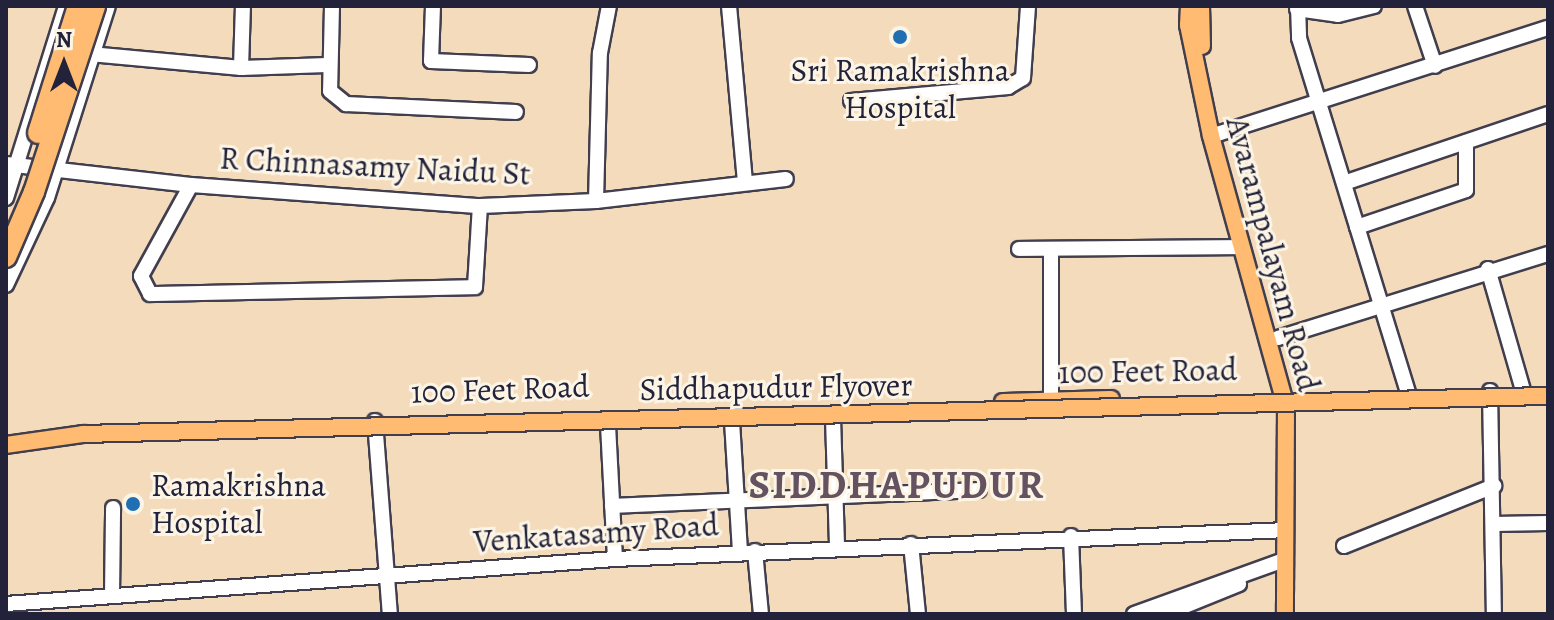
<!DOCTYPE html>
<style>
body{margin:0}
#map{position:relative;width:1554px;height:620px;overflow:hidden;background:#f3dbbc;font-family:Alegreya,serif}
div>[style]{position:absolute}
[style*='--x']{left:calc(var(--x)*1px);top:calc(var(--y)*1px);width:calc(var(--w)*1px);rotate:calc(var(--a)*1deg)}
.roads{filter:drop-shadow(2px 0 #413e4e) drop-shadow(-2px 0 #413e4e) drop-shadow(0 2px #413e4e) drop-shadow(0 -2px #413e4e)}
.minor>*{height:14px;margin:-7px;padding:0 7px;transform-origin:7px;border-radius:7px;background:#fff}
.major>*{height:16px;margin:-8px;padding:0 8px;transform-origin:8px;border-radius:8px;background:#ffbb71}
.bridges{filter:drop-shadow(2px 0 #413e4e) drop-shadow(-2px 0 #413e4e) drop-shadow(0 2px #413e4e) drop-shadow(0 -2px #413e4e)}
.major-bridge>*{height:16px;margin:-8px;padding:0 8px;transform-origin:8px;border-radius:8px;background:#ffbb71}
.highway-bridge>*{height:20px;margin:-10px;padding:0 10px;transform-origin:10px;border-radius:10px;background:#ffbb71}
.dots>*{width:22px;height:22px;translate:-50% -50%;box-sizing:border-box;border:4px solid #fcf5e5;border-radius:50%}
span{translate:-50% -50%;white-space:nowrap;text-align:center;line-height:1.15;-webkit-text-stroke:6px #fcf5e5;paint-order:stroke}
.poi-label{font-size:32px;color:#22223b}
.left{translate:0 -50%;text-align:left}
.street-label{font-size:32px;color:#22223b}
.district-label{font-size:40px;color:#645260;font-weight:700;letter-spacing:2px}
.frame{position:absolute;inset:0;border:8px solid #22223b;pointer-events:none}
.north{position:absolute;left:24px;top:24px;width:80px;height:80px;-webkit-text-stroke:6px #fcf5e5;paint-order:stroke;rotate:0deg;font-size:22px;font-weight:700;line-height:32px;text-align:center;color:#22223b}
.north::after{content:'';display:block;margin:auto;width:28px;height:36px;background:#22223b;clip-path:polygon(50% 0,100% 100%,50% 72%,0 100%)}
</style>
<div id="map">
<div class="roads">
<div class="minor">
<i style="--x:332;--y:6;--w:85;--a:91.3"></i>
<i style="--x:330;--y:91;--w:21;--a:39"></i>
<i style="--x:346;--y:104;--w:170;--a:2.7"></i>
<i style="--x:433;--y:6;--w:55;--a:92.1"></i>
<i style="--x:431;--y:61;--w:98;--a:2.3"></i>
<i style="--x:729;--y:6;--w:177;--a:84.8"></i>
<i style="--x:1298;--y:6;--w:32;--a:88"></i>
<i style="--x:1299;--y:38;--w:371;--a:72.9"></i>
<i style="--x:1415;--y:6;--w:63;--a:71.6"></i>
<i style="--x:1297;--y:9;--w:41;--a:8.3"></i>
<i style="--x:1338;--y:15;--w:37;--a:-14"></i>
<i style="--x:90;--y:54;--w:152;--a:5.3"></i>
<i style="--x:241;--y:68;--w:86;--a:-2"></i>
<i style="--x:241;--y:68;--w:62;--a:-88.2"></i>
<i style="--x:851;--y:101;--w:158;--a:-5.1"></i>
<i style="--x:1008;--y:87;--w:17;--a:-31"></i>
<i style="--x:1023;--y:78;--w:72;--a:-86"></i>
<i style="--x:1211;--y:136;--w:354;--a:-17.8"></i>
<i style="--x:6;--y:164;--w:186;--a:6.5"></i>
<i style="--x:191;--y:185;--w:290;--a:4.2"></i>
<i style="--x:480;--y:206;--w:116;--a:-2.5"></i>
<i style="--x:596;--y:201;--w:191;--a:-6.6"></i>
<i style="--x:1344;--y:183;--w:215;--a:-18.7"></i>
<i style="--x:191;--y:185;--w:104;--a:118.8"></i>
<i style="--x:141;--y:276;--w:20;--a:63"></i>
<i style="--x:150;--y:294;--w:325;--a:-1.2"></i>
<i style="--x:475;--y:287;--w:81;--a:-86.5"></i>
<i style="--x:6;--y:198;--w:201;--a:-72.6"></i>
<i style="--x:596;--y:201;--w:148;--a:-88.5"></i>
<i style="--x:600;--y:53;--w:48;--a:-79.2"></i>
<i style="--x:1357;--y:227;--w:115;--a:-18.7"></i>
<i style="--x:1466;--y:190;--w:48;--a:-90"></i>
<i style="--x:1019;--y:249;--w:222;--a:-0.5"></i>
<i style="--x:1488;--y:269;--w:126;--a:73.9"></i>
<i style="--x:6;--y:285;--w:96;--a:-64.8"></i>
<i style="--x:47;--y:198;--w:201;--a:-72.4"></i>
<i style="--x:1278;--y:338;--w:283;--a:-17.3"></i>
<i style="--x:1490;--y:391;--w:223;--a:89"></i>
<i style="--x:1051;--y:401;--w:151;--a:-90"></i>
<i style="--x:833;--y:418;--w:130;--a:88.2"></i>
<i style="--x:375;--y:421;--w:194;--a:85.6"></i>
<i style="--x:732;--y:421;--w:131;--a:86.5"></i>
<i style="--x:608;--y:425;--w:134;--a:87"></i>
<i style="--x:612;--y:506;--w:367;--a:-2.5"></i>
<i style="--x:1494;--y:524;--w:54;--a:-1.1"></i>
<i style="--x:1071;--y:536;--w:78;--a:87.8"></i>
<i style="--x:911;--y:544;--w:70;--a:84.3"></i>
<i style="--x:1344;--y:546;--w:162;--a:-21.8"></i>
<i style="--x:755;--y:551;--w:63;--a:84.6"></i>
<i style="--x:112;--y:596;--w:88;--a:-89.3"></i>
<i style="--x:6;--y:604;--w:611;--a:-4.23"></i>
<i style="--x:615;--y:559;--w:672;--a:-2.47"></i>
<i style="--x:1134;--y:614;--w:159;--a:-19.8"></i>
<i style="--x:1165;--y:614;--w:80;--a:-22.1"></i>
</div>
<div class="major">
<i style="--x:1189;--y:6;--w:19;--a:93"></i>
<i style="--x:1188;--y:25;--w:113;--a:78.3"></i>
<i style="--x:1211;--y:136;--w:281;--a:74.5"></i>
<i style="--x:1286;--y:407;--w:207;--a:90.3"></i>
<i style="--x:1201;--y:6;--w:40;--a:88.6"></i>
<i style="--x:1003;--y:402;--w:108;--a:-1.6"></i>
</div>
</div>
<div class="bridges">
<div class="major-bridge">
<i style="--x:6;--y:445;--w:78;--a:-8.1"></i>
<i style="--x:83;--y:434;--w:1465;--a:-1.49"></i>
</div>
<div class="highway-bridge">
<i style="--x:38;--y:133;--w:133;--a:-72.5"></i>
<i style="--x:6;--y:257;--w:71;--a:-66.7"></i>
<i style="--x:34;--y:192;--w:196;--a:-71.8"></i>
</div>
</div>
<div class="dots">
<i style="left:900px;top:37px;background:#1f6fb2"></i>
<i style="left:133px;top:504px;background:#1f6fb2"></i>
</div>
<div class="poi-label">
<span style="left:900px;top:89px">Sri Ramakrishna<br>Hospital</span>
<span class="left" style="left:151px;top:504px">Ramakrishna<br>Hospital</span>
</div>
<div class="street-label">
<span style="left:375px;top:166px;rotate:3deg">R Chinnasamy Naidu St</span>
<span style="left:1273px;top:254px;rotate:75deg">Avarampalayam Road</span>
<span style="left:1148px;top:371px;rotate:-1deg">100 Feet Road</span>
<span style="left:776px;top:387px;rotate:-1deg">Siddhapudur Flyover</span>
<span style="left:500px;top:389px;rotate:-2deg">100 Feet Road</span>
<span style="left:596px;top:533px;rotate:-4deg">Venkatasamy Road</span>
</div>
<div class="district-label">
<span style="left:897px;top:485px">SIDDHAPUDUR</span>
</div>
<div class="frame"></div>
<div class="north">N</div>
</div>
